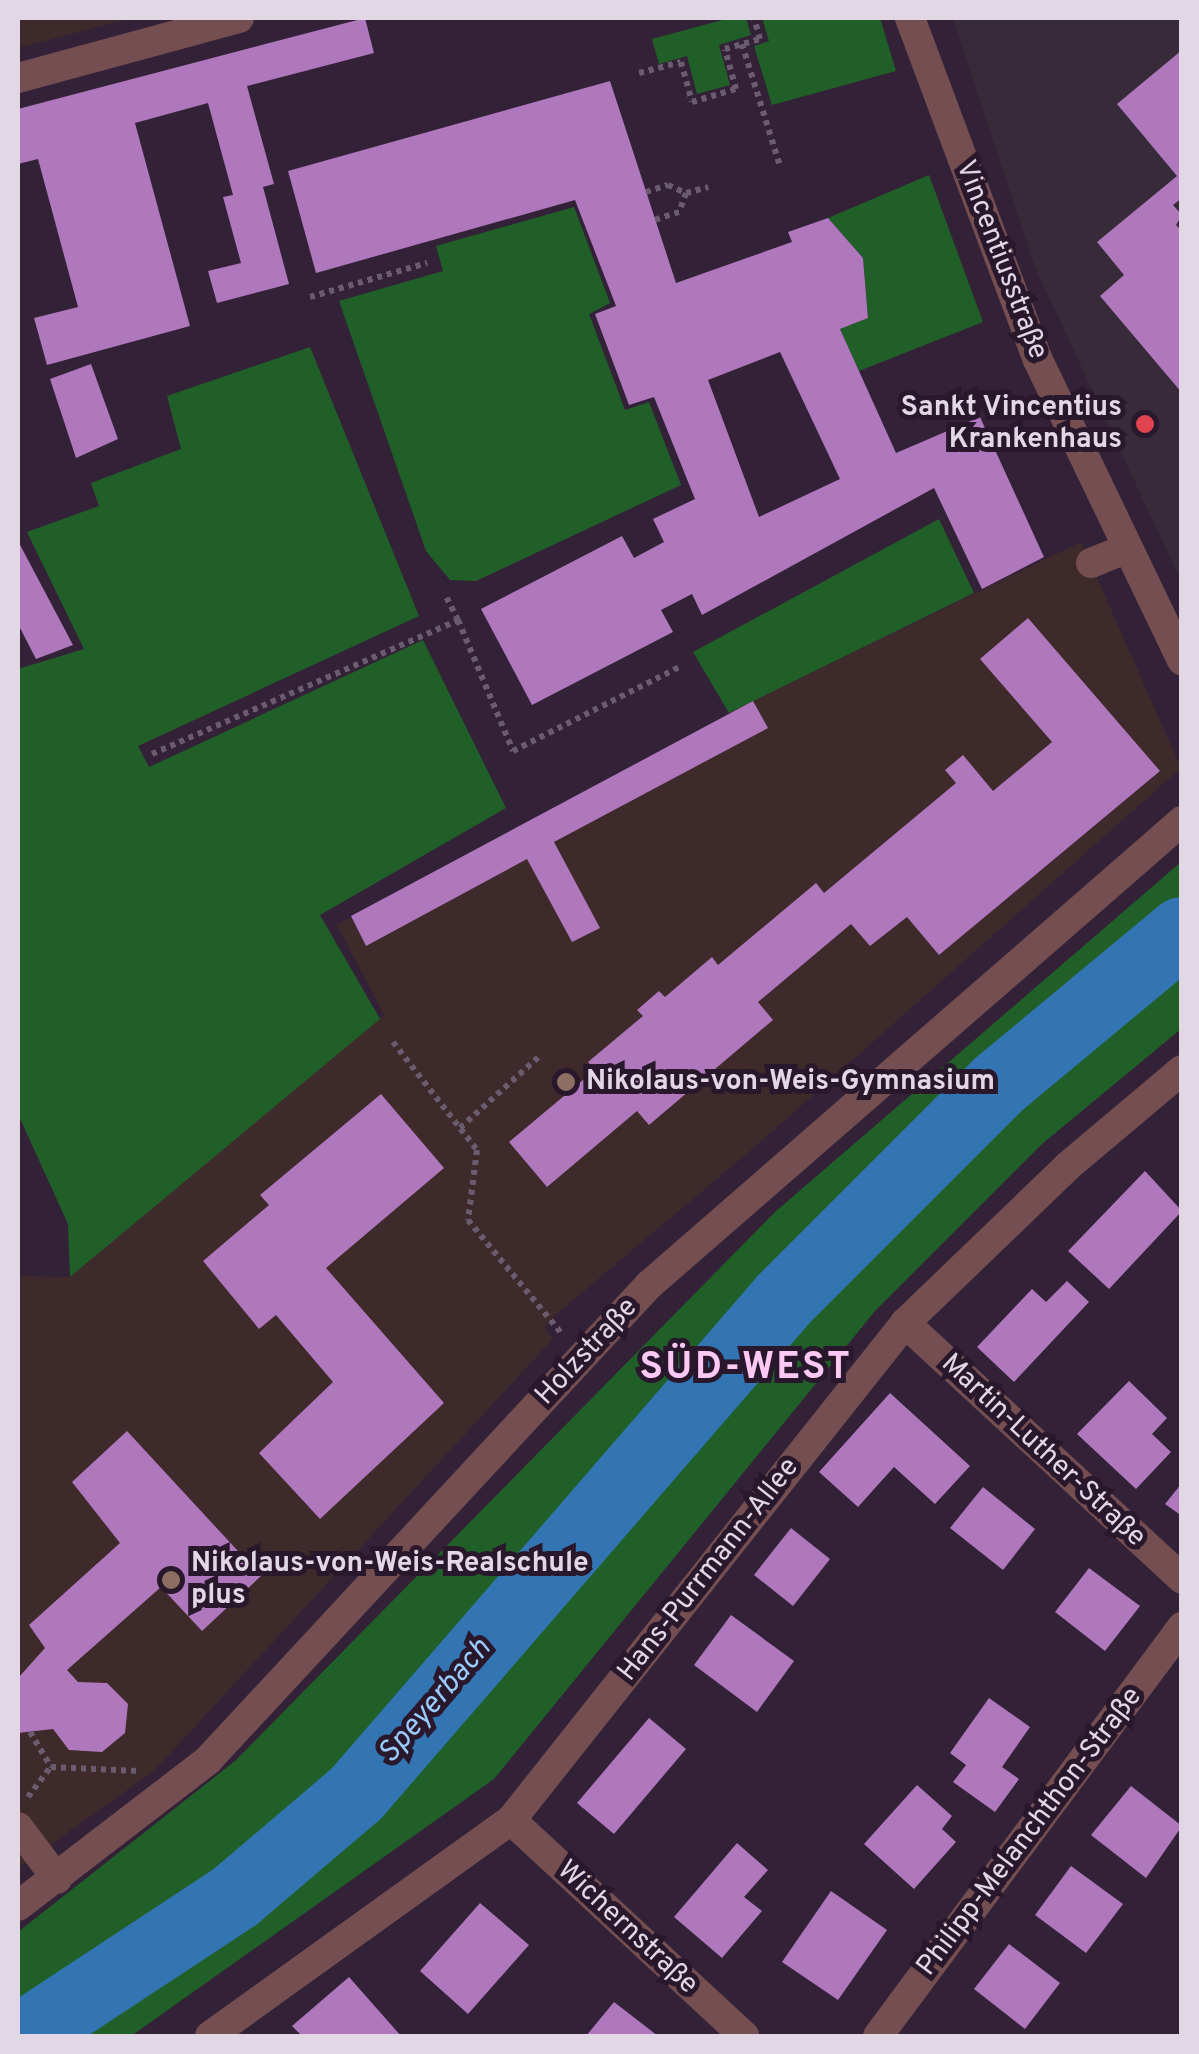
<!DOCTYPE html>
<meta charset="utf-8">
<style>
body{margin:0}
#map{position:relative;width:1199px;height:2054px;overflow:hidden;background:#332237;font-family:Overpass,sans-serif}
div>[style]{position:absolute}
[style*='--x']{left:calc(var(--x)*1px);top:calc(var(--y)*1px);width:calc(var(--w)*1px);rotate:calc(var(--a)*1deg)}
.education>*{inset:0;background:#3e2a2b}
.medical>*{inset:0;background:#382b39}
.green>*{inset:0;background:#215f29}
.river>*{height:70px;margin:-35px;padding:0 35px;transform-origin:35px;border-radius:35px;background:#3375b2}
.building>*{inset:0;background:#af77bc}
.path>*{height:6px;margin-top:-3px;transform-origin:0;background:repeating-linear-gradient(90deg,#6a5b6e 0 5px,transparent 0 10px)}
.minor>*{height:30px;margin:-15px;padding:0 15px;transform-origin:15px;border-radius:15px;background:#744e51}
.dots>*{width:28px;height:28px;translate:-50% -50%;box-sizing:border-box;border:5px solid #29182c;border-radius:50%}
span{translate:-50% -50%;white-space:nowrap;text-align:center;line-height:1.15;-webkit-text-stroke:10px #29182c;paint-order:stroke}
.street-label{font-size:28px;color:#e2d7e5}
.poi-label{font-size:28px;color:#e2d7e5;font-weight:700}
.right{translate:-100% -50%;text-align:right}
.left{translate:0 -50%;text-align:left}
.water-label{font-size:30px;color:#9acbfd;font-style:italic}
.district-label{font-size:38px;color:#fcc9f4;font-weight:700;letter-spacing:2.5px}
.frame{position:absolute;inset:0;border:20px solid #e2d7e5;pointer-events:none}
</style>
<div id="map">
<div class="education">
<i style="clip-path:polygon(18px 18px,131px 18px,18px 48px)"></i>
<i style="clip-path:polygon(1081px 542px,1181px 768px,757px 1145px,559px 1312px,544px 1327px,553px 1339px,154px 1771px,18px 1868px,18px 1276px,70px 1277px,384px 1015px,337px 925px,753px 701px)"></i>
</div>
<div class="medical">
<i style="clip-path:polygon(953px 18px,1181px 18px,1181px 581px,1035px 267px)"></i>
</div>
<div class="green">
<i style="clip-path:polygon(730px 18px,746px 18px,751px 35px,719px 45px,730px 85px,697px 94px,687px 56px,659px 64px,652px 39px)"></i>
<i style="clip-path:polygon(762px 18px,880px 18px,896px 71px,772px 105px,754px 46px,769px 41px)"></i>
<i style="clip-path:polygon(929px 175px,983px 322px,859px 371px,840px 329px,868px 318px,863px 258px,828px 218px)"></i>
<i style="clip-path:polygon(574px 207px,610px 303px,589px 314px,625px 410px,649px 402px,681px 485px,476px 581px,450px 580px,426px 551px,339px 301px,443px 271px,436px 246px)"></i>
<i style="clip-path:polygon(310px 347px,419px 616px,138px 746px,149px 767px,423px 640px,506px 808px,320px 915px,380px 1019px,70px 1277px,68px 1224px,18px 1114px,18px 669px,84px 649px,27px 532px,99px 506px,91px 483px,181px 449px,167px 396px)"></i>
<i style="clip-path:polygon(939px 519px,974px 593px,729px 713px,693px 652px)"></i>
<i style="clip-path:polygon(1181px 862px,1181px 1029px,1042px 1144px,875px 1311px,494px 1779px,131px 2036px,18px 2036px,18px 1932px,235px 1761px,775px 1212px)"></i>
</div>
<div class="river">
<i style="--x:24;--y:2036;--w:254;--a:-33.4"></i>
<i style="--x:236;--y:1896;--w:157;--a:-40.4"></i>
<i style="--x:356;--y:1794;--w:654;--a:-49.15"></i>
<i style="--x:784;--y:1299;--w:304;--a:-45"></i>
<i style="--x:999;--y:1084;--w:238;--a:-39.7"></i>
</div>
<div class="building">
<i style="clip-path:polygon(365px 18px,374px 53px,247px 86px,274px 184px,263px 187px,289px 284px,217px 303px,208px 271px,241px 263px,223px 197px,233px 195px,208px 103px,135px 123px,190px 326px,47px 365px,34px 318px,78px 307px,38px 159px,18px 164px,18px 109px)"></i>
<i style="clip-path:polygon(1182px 50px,1182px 198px,1173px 205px,1182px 215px,1176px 225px,1182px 231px,1182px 393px,1100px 296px,1124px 275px,1097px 242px,1177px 176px,1117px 104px)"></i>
<i style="clip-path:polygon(evenodd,610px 81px,676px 283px,792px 242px,788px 232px,828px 218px,863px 258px,868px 318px,840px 329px,896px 453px,980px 417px,1044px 557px,982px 589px,934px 488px,702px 615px,692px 594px,661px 610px,673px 632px,532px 705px,481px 609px,622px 536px,634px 558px,664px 542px,653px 519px,695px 499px,654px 397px,629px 405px,595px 314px,616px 306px,575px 200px,316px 273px,288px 171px,610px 81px,780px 352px,840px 479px,759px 517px,708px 380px,780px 352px)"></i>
<i style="clip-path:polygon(91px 364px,118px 439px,76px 458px,50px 379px)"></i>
<i style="clip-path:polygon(18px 541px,73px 645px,36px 659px,18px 624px)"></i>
<i style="clip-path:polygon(1028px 618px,1160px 771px,939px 955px,907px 917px,870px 946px,851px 924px,758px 1002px,773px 1020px,649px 1125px,637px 1111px,547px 1187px,509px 1142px,595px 1070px,588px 1062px,643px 1016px,637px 1010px,659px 991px,665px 997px,712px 957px,718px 965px,816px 883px,824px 893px,956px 783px,945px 770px,963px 755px,993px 791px,1052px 742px,980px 659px)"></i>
<i style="clip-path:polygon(753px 701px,768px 728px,554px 842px,600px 928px,572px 942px,527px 859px,366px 946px,351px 916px)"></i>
<i style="clip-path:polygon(381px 1094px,444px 1168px,326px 1268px,444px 1403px,320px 1519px,259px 1453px,333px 1382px,276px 1315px,259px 1329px,203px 1261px,269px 1205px,260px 1195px)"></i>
<i style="clip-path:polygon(1145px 1171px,1182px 1211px,1109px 1289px,1068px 1251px)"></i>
<i style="clip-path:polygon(1067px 1281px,1089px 1302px,1014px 1382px,977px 1347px,1032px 1289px,1046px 1302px)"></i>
<i style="clip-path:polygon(1129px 1381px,1167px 1418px,1152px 1434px,1171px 1452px,1136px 1489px,1077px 1434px)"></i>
<i style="clip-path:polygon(890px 1393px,970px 1466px,935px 1504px,894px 1467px,858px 1507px,819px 1472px)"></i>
<i style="clip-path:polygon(127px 1431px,261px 1576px,202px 1631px,161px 1587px,67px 1670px,78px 1682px,107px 1683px,128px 1704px,125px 1733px,102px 1752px,69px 1750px,53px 1729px,18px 1733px,18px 1678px,45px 1648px,29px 1625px,120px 1543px,72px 1482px)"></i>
<i style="clip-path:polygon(1182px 1483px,1182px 1516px,1165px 1504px)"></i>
<i style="clip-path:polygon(983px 1487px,1035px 1529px,1003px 1570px,950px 1528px)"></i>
<i style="clip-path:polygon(791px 1528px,830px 1559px,793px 1606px,754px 1575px)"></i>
<i style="clip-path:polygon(1089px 1568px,1140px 1606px,1105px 1651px,1055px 1612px)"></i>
<i style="clip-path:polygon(731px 1615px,794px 1661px,757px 1712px,694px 1665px)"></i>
<i style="clip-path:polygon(989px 1698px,1030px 1727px,1002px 1767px,1019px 1779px,995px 1812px,953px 1782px,966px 1765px,950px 1753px)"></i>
<i style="clip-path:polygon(649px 1718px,686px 1749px,614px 1834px,577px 1803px)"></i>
<i style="clip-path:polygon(917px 1785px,952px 1816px,942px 1829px,956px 1842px,914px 1889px,864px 1844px)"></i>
<i style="clip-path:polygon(1131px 1786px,1182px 1826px,1146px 1878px,1091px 1835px)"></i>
<i style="clip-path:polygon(737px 1843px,768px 1870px,744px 1897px,762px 1911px,722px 1958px,674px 1917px)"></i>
<i style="clip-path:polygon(1071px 1866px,1123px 1904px,1086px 1953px,1035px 1915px)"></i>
<i style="clip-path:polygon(831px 1891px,887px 1930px,838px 2000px,782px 1962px)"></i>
<i style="clip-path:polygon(480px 1903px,529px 1945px,468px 2014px,420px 1971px)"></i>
<i style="clip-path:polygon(1009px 1944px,1060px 1983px,1025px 2029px,974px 1989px)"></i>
<i style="clip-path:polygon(349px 1977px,401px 2036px,302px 2036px,292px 2026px)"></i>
<i style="clip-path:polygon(614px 2002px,658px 2036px,586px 2036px)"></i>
</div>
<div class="path">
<i style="--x:742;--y:44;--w:128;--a:72.7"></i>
<i style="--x:639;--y:73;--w:43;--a:-14.7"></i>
<i style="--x:681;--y:62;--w:41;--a:74.6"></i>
<i style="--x:692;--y:102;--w:46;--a:-16.5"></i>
<i style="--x:736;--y:89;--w:41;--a:-105.4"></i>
<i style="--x:725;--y:49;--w:36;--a:-16"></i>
<i style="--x:760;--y:39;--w:22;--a:-106"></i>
<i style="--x:646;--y:192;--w:23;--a:-18"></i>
<i style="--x:668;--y:185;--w:20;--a:24"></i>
<i style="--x:686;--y:193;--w:20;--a:110"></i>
<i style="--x:679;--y:212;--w:25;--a:162"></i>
<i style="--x:686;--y:193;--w:23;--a:-15"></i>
<i style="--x:310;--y:297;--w:122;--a:-16.2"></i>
<i style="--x:458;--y:620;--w:142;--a:67.2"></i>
<i style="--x:513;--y:751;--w:186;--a:-26.8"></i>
<i style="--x:152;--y:754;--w:334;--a:-23.6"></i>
<i style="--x:458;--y:620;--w:28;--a:-117"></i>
<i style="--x:393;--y:1042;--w:137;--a:52.1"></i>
<i style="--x:477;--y:1150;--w:71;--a:97.3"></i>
<i style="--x:468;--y:1220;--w:146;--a:50.5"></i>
<i style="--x:460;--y:1128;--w:110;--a:-42.1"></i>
<i style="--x:30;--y:1732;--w:41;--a:59"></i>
<i style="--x:28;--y:1797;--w:38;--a:-53"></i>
<i style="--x:51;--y:1767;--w:88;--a:2.6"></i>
</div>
<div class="minor">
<i style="--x:910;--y:18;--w:365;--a:69.5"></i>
<i style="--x:1038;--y:360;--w:333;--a:64.4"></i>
<i style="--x:18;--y:78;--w:229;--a:-15.2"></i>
<i style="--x:1091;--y:563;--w:37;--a:-22"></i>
<i style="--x:905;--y:1323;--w:377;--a:42.7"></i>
<i style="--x:511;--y:1820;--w:318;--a:42.8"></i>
<i style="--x:18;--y:1827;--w:65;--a:53.1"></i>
<i style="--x:18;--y:1906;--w:240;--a:-37.5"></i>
<i style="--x:208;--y:1760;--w:648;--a:-47.13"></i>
<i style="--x:649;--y:1285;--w:707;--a:-41.04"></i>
<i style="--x:210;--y:2036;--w:370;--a:-35.7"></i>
<i style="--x:511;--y:1820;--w:634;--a:-51.59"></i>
<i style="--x:905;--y:1323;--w:226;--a:-43.9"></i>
<i style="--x:1068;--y:1166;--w:149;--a:-40.1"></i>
<i style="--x:878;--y:2036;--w:510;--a:-53.38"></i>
</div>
<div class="dots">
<i style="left:1145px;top:424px;background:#e0444e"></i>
<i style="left:566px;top:1082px;background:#8d6e63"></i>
<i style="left:171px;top:1580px;background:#8d6e63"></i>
</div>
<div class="street-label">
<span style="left:1001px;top:260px;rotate:69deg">Vincentiusstraße</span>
<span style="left:587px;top:1352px;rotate:-47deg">Holzstraße</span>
<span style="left:1043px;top:1451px;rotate:43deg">Martin-Luther-Straße</span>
<span style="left:709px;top:1570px;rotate:-52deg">Hans-Purrmann-Allee</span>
<span style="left:1030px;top:1832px;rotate:-53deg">Philipp-Melanchthon-Straße</span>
<span style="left:627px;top:1928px;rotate:43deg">Wichernstraße</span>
</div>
<div class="poi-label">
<span class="right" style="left:1122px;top:424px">Sankt Vincentius<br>Krankenhaus</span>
<span class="left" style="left:586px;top:1082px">Nikolaus-von-Weis-Gymnasium</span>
<span class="left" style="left:191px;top:1580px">Nikolaus-von-Weis-Realschule<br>plus</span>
</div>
<div class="water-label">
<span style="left:436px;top:1702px;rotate:-49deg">Speyerbach</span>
</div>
<div class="district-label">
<span style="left:746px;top:1369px">SÜD-WEST</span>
</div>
<div class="frame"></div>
</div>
